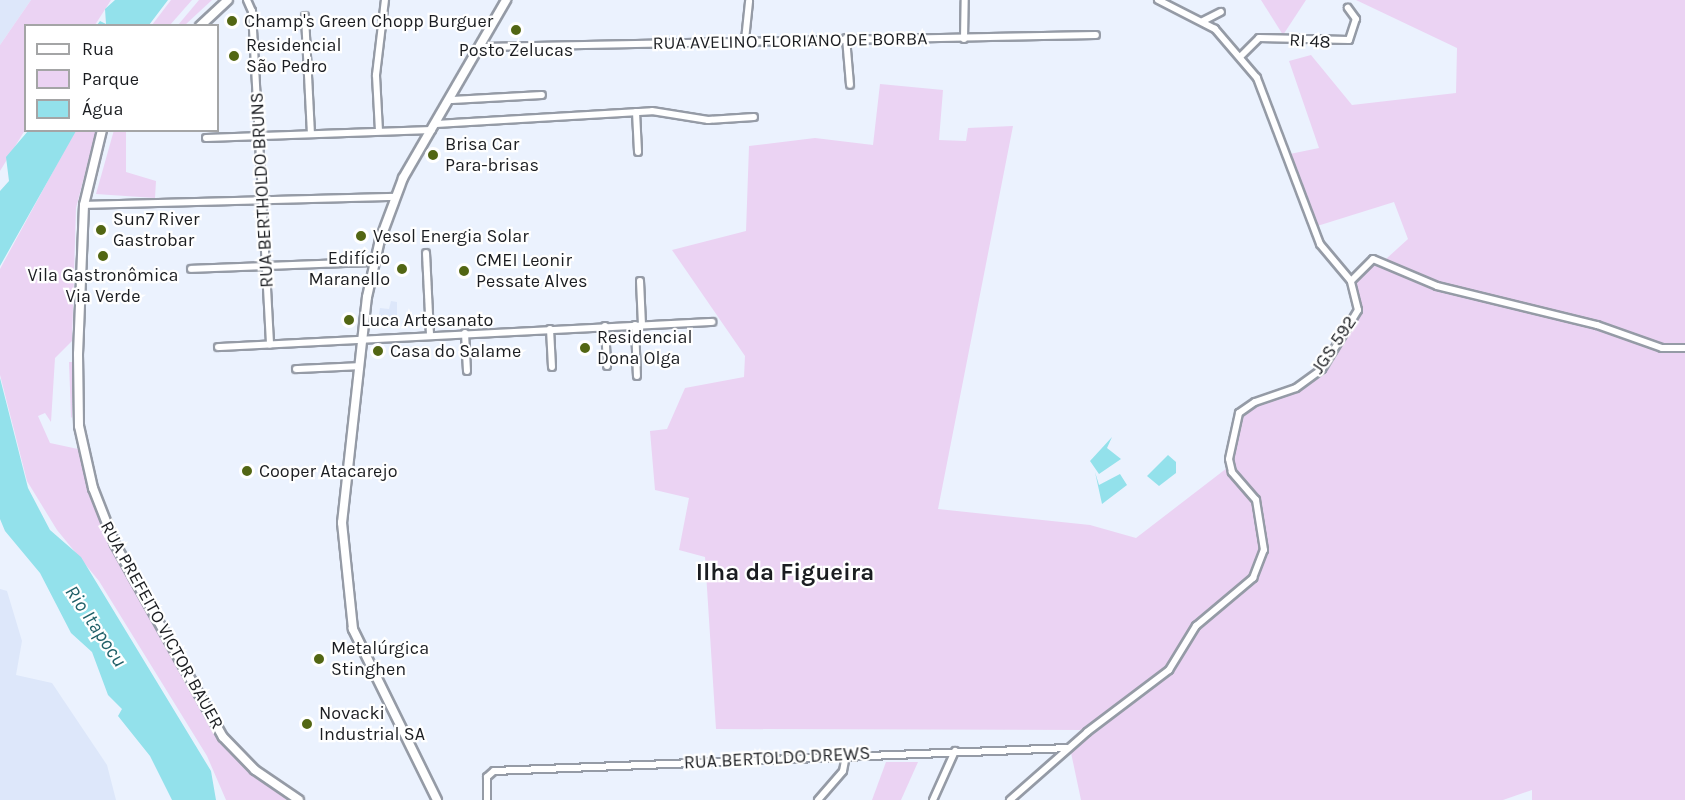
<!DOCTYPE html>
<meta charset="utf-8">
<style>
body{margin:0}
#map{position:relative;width:1685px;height:800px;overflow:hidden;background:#ebf2fe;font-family:Karla,sans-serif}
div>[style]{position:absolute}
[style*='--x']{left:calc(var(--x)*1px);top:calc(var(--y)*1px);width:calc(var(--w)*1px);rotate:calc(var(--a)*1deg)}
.built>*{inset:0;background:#dde7fa}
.green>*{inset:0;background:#ebd3f3}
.water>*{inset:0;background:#93e1eb}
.roads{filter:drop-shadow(2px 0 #959ba6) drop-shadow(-2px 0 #959ba6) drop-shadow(0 2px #959ba6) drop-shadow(0 -2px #959ba6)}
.minor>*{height:6px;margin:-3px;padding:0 3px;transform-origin:3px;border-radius:3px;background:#fff}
.secondary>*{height:8px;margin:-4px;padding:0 4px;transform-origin:4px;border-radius:4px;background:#fff}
.dots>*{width:16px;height:16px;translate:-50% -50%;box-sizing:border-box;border:3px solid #fff;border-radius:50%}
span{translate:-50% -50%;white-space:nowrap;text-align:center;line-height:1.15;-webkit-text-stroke:4.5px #fff;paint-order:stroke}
.poi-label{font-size:18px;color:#1b1d21}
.left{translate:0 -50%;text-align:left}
.right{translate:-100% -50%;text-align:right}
.street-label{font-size:18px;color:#1b1d21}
.water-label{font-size:20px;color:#206068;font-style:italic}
.district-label{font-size:24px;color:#1b1d21;font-weight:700}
.legend{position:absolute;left:24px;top:24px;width:195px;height:108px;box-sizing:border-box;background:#fff;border:2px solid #a4a5a6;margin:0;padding:8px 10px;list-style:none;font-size:18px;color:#1b1d21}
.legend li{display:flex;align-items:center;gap:12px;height:30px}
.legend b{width:30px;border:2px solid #a4a5a6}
</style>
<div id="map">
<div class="built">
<i style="clip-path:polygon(0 0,31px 0,0 45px)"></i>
<i style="clip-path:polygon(391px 301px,397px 302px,397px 319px,391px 318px,390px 327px,377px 325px,380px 308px,389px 309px)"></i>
<i style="clip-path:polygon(0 589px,7px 591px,22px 641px,16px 675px,52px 683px,107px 765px,116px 800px,0 800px)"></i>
</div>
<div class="green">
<i style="clip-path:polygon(31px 0,111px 0,95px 25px,26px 26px,25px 130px,0 171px,0 45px)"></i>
<i style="clip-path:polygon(171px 0,192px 0,170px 25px,152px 25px)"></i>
<i style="clip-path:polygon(199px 0,212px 0,185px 25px,178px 25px)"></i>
<i style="clip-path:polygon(1261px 0,1306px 0,1283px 35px)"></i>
<i style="clip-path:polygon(1356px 0,1685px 0,1685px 800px,1532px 800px,1532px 790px,1503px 800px,1081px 800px,1070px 748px,1090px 730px,716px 729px,705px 557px,679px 550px,689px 498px,655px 490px,650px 431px,667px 429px,685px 388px,744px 377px,745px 356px,672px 250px,746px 231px,749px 146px,815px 138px,873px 145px,880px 84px,943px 90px,939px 140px,966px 141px,968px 128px,1013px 126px,938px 509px,1090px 525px,1136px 538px,1227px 468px,1241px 411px,1298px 391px,1323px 372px,1357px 320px,1360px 299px,1351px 278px,1367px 261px,1386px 259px,1408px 239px,1394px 202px,1314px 227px,1285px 155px,1319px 148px,1289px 61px,1311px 55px,1352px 105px,1456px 93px,1457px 48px)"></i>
<i style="clip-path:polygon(114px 130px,126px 131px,126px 172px,156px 181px,155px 198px,96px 194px)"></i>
<i style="clip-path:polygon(75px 131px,96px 131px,76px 208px,72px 341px,55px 358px,51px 422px,45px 413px,38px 416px,50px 443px,78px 449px,111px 547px,219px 737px,252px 773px,292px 800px,226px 800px,207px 756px,99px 581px,57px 530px,27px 481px,0 375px,0 269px)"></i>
<i style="clip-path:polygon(69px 362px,72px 362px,72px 418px,71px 417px)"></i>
<i style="clip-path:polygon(886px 762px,918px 762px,901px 800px,872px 800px)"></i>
</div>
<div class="water">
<i style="clip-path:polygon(115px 0,168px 0,149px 25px,97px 25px,100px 21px,106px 24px,105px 9px)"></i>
<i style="clip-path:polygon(28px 131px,76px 131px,0 266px,0 191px,9px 181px,6px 157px)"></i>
<i style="clip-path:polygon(0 378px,28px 488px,50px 530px,81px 557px,211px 771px,216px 800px,172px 800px,150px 756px,118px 716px,122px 709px,108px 695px,92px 652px,71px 633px,40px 573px,5px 531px,0 519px)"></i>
<i style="clip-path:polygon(1112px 437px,1107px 448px,1121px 459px,1099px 474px,1090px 461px)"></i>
<i style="clip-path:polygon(1168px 455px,1176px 462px,1176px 473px,1159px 486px,1147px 476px)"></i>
<i style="clip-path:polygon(1095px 472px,1099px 485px,1120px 474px,1127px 485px,1102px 504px)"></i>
</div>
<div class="roads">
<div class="minor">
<i style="--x:247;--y:0;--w:12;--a:66"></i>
<i style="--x:252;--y:11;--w:334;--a:86.9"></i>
<i style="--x:305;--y:16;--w:118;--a:87.1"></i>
<i style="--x:1203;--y:21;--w:20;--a:-27"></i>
<i style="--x:846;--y:38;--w:47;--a:85.1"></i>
<i style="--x:964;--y:39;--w:39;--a:-89"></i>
<i style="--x:745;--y:40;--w:39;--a:-84"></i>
<i style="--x:483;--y:47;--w:613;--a:-1.12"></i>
<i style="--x:1241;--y:56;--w:25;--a:-45"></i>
<i style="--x:1259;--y:38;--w:90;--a:1.3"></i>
<i style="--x:1349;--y:40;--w:22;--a:-72"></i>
<i style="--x:1356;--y:19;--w:14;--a:-126"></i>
<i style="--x:452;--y:100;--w:90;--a:-3.2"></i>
<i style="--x:636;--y:112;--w:40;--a:87.1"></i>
<i style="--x:436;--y:124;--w:216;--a:-3.4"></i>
<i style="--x:652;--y:111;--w:57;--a:9.1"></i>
<i style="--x:708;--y:120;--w:46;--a:-3.7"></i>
<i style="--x:379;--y:131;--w:56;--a:-93.1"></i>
<i style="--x:376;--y:75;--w:76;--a:-83.2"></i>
<i style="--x:206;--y:138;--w:226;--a:-2"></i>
<i style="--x:84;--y:205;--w:311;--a:-1.5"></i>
<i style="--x:426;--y:253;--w:82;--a:87.2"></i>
<i style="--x:191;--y:269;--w:184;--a:-2.2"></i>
<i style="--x:640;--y:281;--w:44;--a:87.4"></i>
<i style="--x:1351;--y:281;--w:31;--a:-45"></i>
<i style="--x:1373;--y:259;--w:69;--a:22.9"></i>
<i style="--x:1437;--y:286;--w:165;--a:13.7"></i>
<i style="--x:1597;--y:325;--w:69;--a:19.5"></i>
<i style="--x:1662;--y:348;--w:23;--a:0"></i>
<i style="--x:635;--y:325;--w:51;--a:87.8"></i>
<i style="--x:605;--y:326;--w:40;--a:87.1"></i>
<i style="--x:550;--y:329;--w:38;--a:87"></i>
<i style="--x:465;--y:333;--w:38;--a:87"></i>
<i style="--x:218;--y:347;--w:495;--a:-2.9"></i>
<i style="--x:296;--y:369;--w:63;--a:-2.7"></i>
<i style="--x:487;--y:800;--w:23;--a:-90"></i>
<i style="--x:487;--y:777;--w:9;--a:-41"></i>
<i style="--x:494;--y:771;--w:574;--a:-2.29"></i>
<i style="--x:818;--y:800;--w:38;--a:-49"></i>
<i style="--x:843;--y:771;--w:16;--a:-79"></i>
<i style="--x:933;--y:800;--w:54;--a:-65.8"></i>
<i style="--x:1010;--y:800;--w:103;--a:-41.4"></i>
<i style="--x:1087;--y:732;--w:103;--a:-37.1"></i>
<i style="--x:1169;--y:670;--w:52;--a:-58.5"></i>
<i style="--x:1196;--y:626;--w:75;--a:-40.1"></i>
<i style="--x:1253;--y:578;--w:30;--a:-69"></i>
<i style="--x:1264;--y:550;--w:51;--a:-99.1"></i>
<i style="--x:1256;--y:500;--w:37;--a:-131"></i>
<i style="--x:1232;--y:472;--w:13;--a:-103"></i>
<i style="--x:1229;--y:459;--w:47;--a:-77.7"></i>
<i style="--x:1239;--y:413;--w:19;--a:-35"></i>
<i style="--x:1255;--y:402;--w:43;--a:-18.9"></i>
<i style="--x:1296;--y:388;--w:32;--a:-36"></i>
<i style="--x:1322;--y:369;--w:69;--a:-58.6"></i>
<i style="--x:1358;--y:310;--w:30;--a:-104"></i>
<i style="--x:1351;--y:281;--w:48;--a:-130"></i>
<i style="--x:1320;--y:244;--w:178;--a:-110.8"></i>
<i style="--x:1257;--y:78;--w:65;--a:-130.6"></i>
<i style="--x:1215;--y:29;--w:64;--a:-153"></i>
</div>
<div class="secondary">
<i style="--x:200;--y:26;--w:38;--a:-43"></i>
<i style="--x:102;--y:130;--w:77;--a:103.5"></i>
<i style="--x:84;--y:205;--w:149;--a:92.3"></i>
<i style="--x:78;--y:354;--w:72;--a:89.2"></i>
<i style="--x:79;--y:426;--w:64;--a:77.3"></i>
<i style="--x:93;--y:488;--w:60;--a:68.6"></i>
<i style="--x:115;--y:544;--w:221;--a:60.8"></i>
<i style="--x:223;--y:737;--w:46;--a:45.9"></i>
<i style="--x:255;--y:770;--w:53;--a:34.3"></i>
<i style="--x:437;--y:800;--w:191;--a:-116.2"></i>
<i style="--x:353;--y:629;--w:107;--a:-95.9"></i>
<i style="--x:342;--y:523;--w:227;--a:-83.7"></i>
<i style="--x:367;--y:297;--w:58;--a:-77.2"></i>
<i style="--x:380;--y:240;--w:66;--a:-69.6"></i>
<i style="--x:403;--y:178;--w:206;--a:-59.9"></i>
</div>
</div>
<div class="dots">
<i style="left:232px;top:21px;background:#526613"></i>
<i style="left:516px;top:30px;background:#526613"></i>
<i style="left:234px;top:56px;background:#526613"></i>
<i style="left:433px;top:155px;background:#526613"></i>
<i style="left:101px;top:230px;background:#526613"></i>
<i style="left:361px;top:236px;background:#526613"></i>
<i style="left:103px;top:256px;background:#526613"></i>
<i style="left:402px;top:269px;background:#526613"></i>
<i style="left:464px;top:271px;background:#526613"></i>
<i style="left:349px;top:320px;background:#526613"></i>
<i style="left:585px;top:348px;background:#526613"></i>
<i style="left:378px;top:351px;background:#526613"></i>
<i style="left:247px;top:471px;background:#526613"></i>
<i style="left:319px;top:659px;background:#526613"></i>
<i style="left:307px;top:724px;background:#526613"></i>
</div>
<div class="poi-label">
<span class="left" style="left:244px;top:21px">Champ's Green Chopp Burguer</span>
<span class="left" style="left:246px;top:56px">Residencial<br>São Pedro</span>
<span style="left:516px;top:50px">Posto Zelucas</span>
<span class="left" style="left:445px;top:155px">Brisa Car<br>Para-brisas</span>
<span class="left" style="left:113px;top:230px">Sun7 River<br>Gastrobar</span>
<span class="left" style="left:373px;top:236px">Vesol Energia Solar</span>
<span class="right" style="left:390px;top:269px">Edifício<br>Maranello</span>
<span class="left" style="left:476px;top:271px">CMEI Leonir<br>Pessate Alves</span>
<span style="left:103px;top:286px">Vila Gastronômica<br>Via Verde</span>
<span class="left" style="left:361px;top:320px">Luca Artesanato</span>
<span class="left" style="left:597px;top:348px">Residencial<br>Dona Olga</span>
<span class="left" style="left:390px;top:351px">Casa do Salame</span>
<span class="left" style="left:259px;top:471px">Cooper Atacarejo</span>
<span class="left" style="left:331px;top:659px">Metalúrgica<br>Stinghen</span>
<span class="left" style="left:319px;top:724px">Novacki<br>Industrial SA</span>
</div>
<div class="street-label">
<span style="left:790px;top:41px;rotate:-1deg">RUA AVELINO FLORIANO DE BORBA</span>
<span style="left:1310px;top:41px;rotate:3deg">RI 48</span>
<span style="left:262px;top:190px;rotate:-93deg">RUA BERTHOLDO BRUNS</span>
<span style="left:1334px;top:345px;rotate:-56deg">JGS 592</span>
<span style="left:162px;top:625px;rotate:61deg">RUA PREFEITO VICTOR BAUER</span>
<span style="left:777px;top:758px;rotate:-3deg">RUA BERTOLDO DREWS</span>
</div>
<div class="water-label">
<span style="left:96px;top:626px;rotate:56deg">Rio Itapocu</span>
</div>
<div class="district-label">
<span style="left:785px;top:573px">Ilha da Figueira</span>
</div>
<ul class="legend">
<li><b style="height:8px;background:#fff"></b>Rua</li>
<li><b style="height:16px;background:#ebd3f3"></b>Parque</li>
<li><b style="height:16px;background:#93e1eb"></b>Água</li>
</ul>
</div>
